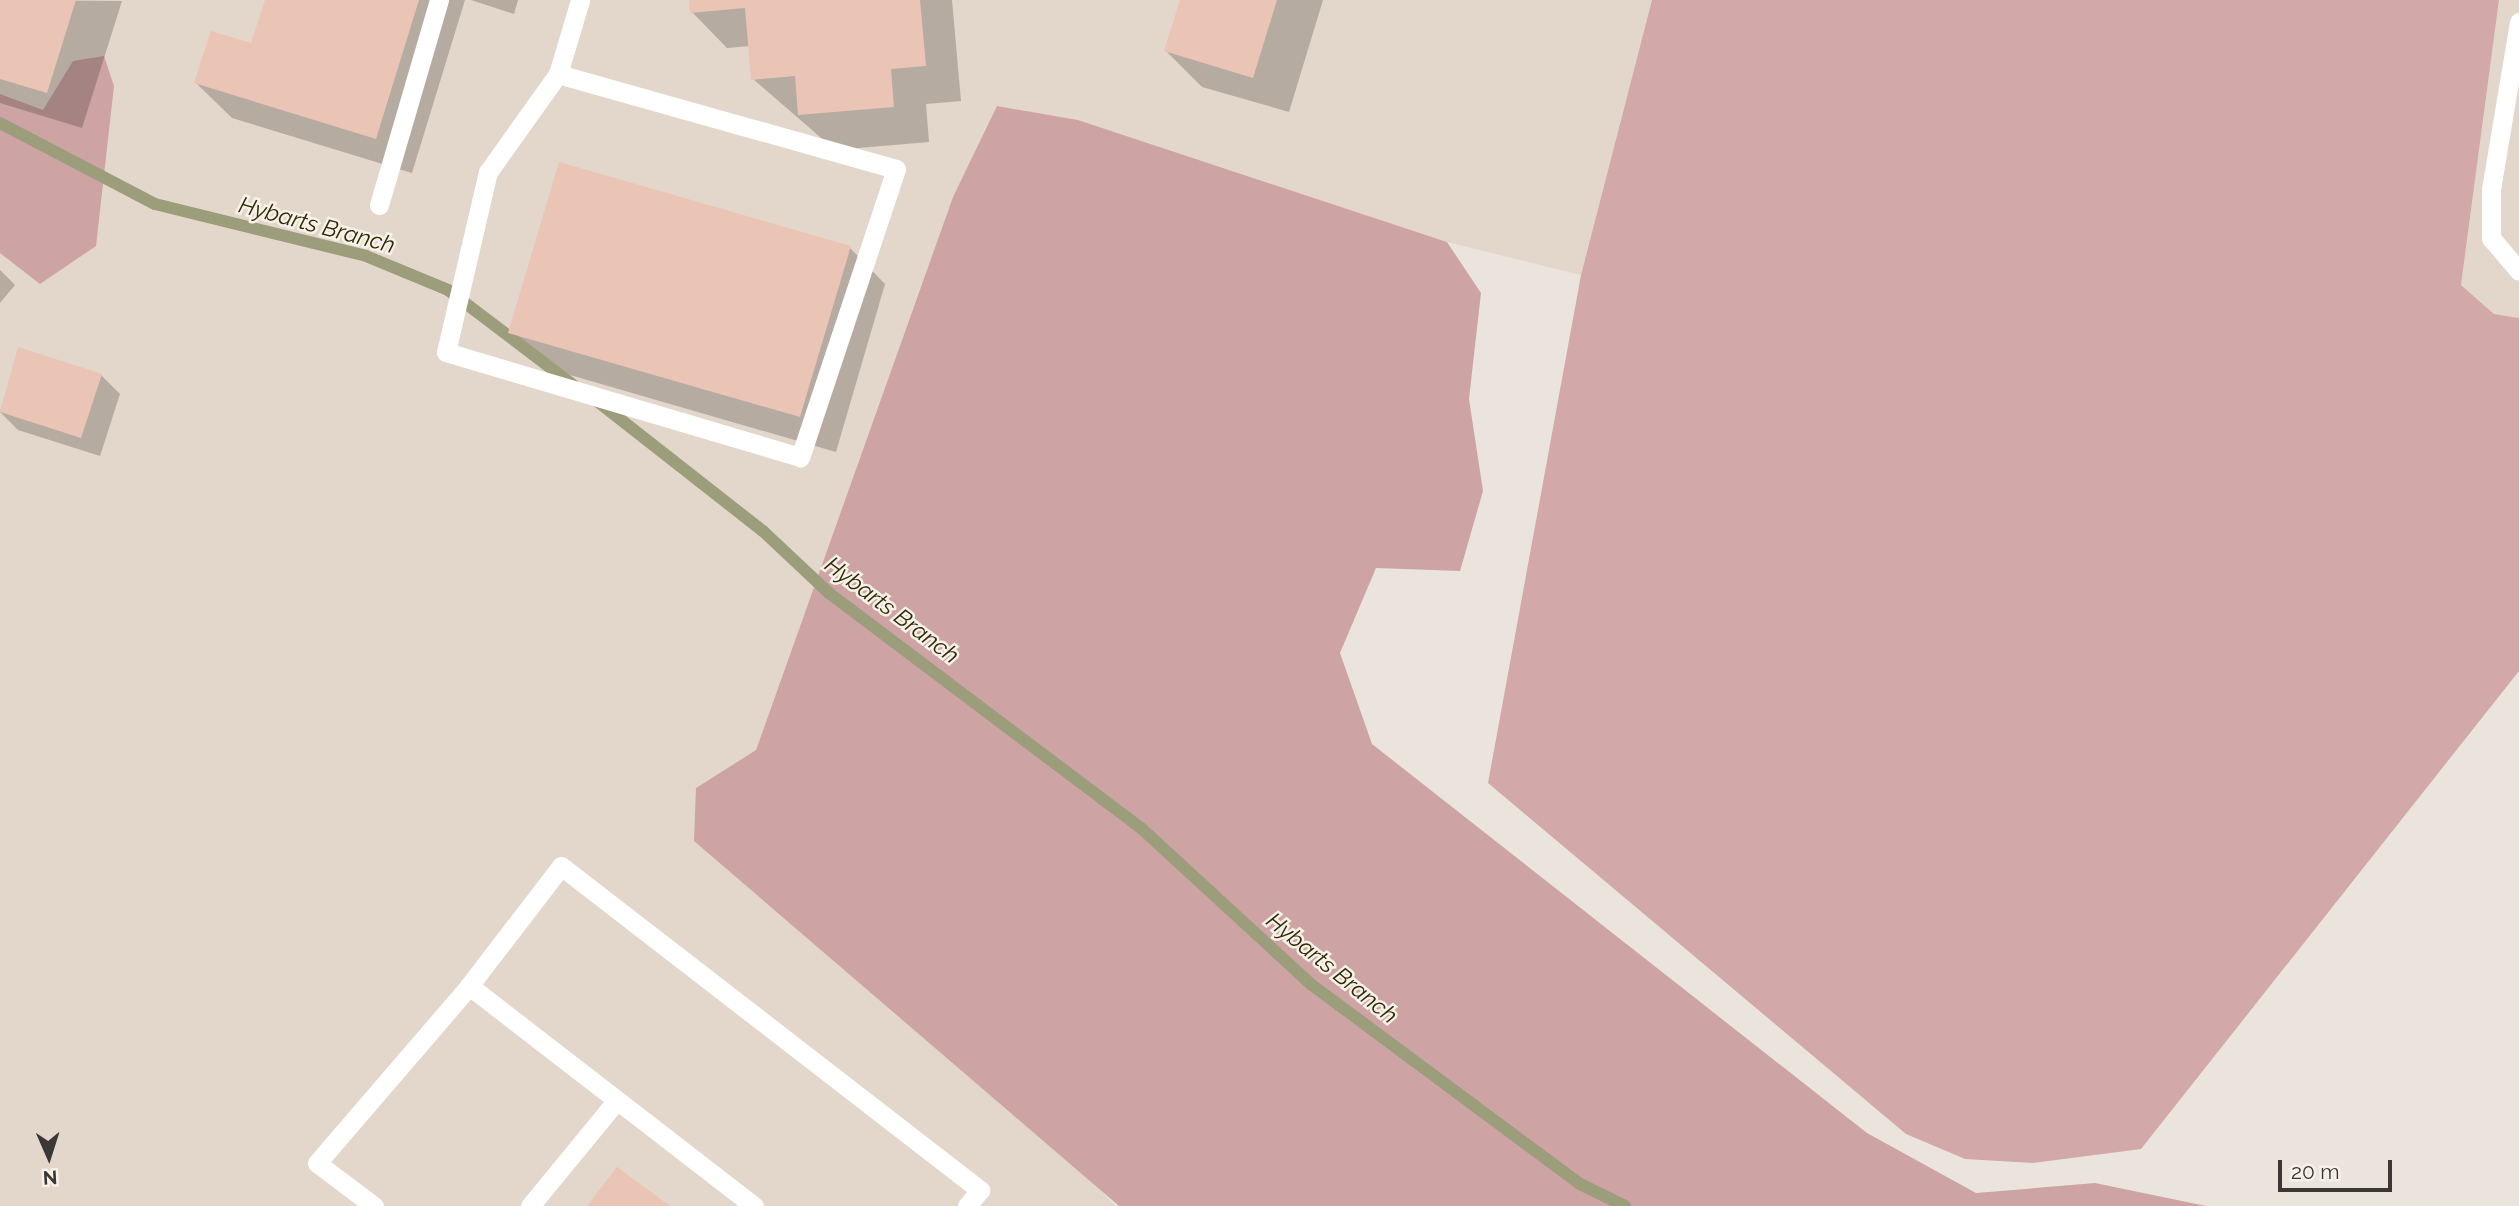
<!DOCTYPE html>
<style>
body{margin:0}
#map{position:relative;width:2519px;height:1206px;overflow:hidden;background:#ebe4dd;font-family:Raleway,sans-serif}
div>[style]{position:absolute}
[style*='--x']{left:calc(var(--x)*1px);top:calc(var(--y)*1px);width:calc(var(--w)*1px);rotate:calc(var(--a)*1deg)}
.built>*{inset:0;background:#e3d6ca}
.green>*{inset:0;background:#d2a9a8}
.forest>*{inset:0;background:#cda4a3}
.shadow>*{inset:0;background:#0003}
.stream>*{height:12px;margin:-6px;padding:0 6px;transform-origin:6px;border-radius:6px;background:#9c9d7b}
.building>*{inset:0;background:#eac4b5}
.lane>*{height:19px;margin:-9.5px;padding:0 9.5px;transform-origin:9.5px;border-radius:9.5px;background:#fff}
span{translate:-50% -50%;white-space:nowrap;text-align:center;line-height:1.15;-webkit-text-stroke:5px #f8f1ea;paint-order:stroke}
.water-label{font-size:23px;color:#2d2d00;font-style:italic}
.north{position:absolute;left:14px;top:1122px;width:70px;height:70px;-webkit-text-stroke:5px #f8f1ea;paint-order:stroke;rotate:177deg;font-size:19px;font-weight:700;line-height:28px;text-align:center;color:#3a3735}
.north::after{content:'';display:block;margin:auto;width:24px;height:32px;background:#3a3735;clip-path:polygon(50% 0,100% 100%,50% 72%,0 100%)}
.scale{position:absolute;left:2278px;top:1160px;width:114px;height:32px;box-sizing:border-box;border:4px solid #3a3735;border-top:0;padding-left:9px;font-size:21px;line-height:24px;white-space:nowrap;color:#3a3735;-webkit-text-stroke:5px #f8f1ea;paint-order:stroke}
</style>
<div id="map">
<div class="built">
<i style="clip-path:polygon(0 0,1652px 0,1581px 275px,1447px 242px,1078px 120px,998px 106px,953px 197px,756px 750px,696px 788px,1116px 1206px,0 1206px)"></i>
<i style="clip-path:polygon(2499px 0,2519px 0,2519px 318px,2494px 314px,2461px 285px)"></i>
</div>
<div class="green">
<i style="clip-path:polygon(1652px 0,2499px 0,2461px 285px,2494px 314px,2519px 318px,2519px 671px,2141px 1149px,2033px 1163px,1965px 1159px,1906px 1134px,1488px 783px,1581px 275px)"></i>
</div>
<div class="forest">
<i style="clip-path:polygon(104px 56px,114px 86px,96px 246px,40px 284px,0 253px,0 94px,43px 110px,73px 61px)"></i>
<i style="clip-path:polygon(997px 106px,1078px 120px,1447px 242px,1481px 293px,1469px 399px,1483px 491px,1460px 571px,1376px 568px,1340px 653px,1372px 744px,1867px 1133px,1976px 1193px,2095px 1183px,2206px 1206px,1119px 1206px,694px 841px,696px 788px,756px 750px,953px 197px)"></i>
</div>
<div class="shadow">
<i style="clip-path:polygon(0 0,122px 1px,82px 128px,0 103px)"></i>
<i style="clip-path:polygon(266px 0,465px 0,412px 173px,232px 118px,196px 83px,252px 46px)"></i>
<i style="clip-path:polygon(471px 0,518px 0,514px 14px)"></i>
<i style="clip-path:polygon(691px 0,952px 0,961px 101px,926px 104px,929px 142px,835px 150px,753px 79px,750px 46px,727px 48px,692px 12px)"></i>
<i style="clip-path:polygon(1181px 0,1323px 0,1289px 112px,1202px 87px,1166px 51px)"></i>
<i style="clip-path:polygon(850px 248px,885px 284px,836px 452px,546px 368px,510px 333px)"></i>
<i style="clip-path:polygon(0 270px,15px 285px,0 303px)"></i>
<i style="clip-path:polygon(19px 349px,101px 375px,120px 394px,100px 456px,18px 430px,0 412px)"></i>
</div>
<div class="stream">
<i style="--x:0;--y:123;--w:175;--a:27.6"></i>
<i style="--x:155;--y:204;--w:217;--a:13.8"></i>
<i style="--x:366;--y:256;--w:89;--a:22.5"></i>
<i style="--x:448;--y:290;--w:157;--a:37.2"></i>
<i style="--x:597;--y:401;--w:211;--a:38.1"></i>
<i style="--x:763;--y:531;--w:91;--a:43.2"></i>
<i style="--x:829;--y:593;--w:391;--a:37"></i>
<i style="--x:1141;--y:828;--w:232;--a:42.6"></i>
<i style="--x:1312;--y:985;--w:334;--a:36.6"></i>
<i style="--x:1580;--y:1184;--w:50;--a:26.1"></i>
</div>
<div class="building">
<i style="clip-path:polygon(0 0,76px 0,47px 93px,0 79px)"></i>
<i style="clip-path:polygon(265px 0,419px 0,376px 139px,194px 83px,211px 31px,251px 43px)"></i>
<i style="clip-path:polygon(689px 0,920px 0,926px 66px,891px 69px,894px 107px,798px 115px,795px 76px,751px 80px,745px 8px,690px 13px)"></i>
<i style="clip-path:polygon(1180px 0,1277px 0,1253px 78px,1164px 51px)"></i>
<i style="clip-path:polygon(559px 162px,851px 246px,800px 417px,508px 333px)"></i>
<i style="clip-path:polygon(18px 347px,102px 374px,81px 438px,0 412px)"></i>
<i style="clip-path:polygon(617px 1167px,670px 1206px,587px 1206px)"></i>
</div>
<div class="lane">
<i style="--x:2519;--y:22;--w:169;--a:99.5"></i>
<i style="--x:2491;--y:189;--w:49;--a:90"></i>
<i style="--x:2491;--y:238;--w:43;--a:49.7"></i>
<i style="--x:558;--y:74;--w:351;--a:15.7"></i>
<i style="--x:896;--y:169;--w:304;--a:108.4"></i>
<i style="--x:800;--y:457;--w:369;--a:-163.5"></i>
<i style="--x:446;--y:352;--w:185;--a:-76.9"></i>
<i style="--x:488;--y:172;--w:120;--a:-54.5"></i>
<i style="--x:558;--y:74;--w:77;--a:-73.4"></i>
<i style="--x:379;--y:205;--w:214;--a:-73.7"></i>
<i style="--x:374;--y:1206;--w:71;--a:-143"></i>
<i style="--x:317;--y:1163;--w:233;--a:-49.3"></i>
<i style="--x:530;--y:1206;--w:137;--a:-50.6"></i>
<i style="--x:754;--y:1206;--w:360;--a:-142.3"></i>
<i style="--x:469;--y:986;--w:151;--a:-52.5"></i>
<i style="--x:561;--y:866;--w:530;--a:37.71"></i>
<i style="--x:980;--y:1190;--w:21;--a:129"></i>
</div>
<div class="water-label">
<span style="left:317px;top:225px;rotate:15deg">Hybarts Branch</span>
<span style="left:892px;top:610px;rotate:37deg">Hybarts Branch</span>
<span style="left:1332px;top:968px;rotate:39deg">Hybarts Branch</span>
</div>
<div class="north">N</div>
<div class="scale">20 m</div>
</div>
